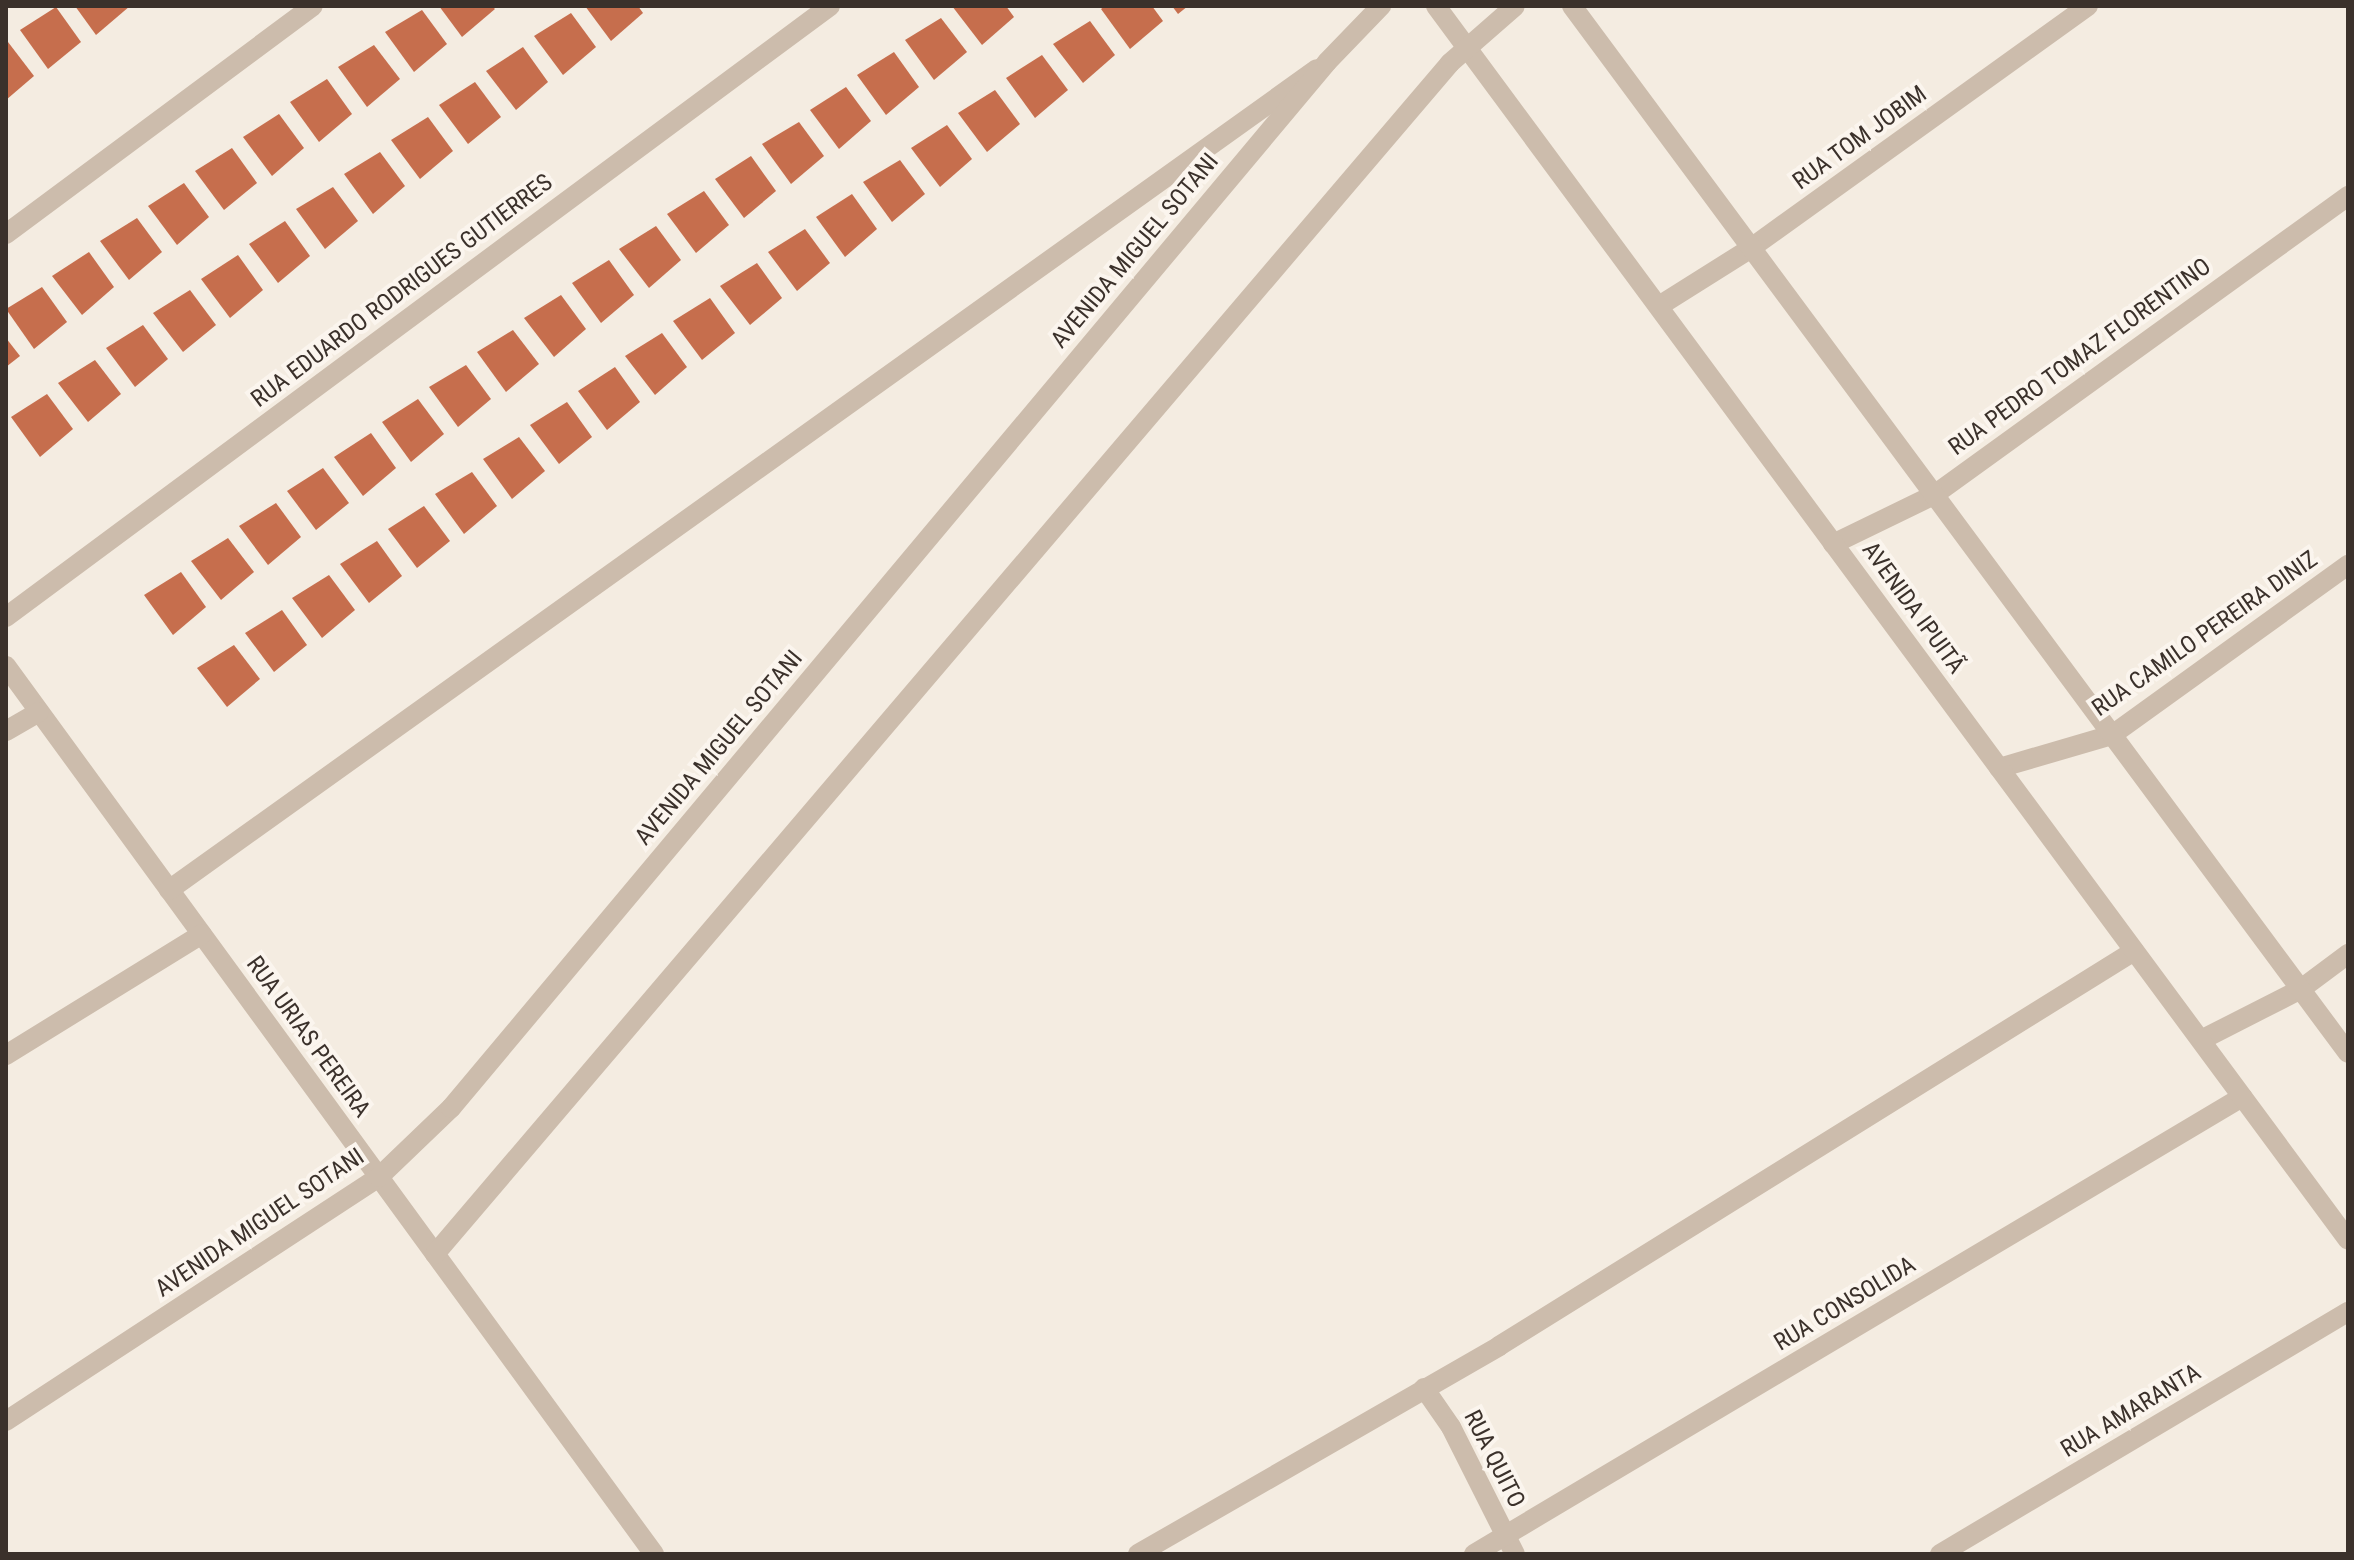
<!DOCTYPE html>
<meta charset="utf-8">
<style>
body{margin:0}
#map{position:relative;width:2354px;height:1560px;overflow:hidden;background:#f4ece1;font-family:"Roboto Condensed",sans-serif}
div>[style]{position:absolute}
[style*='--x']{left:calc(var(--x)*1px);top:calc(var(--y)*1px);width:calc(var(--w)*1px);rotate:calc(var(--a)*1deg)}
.building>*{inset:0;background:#c66e4d}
.minor>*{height:20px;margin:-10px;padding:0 10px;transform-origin:10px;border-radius:10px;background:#ccbcac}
.tertiary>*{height:20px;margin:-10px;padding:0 10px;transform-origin:10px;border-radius:10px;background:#ccbcac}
span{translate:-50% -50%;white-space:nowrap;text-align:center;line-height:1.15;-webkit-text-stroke:8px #fbf5ee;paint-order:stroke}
.street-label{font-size:24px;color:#3b312b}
.frame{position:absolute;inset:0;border:8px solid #3b312b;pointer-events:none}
</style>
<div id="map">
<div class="building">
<i style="clip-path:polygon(75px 6px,130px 6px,96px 35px)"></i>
<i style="clip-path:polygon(439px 6px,492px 6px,495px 9px,462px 37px)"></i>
<i style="clip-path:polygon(585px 6px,638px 6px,643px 13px,611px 41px)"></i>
<i style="clip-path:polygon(952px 6px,1006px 6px,1014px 17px,982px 45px)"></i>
<i style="clip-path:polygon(1105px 6px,1152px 6px,1163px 21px,1130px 49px,1101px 9px)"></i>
<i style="clip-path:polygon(1172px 6px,1188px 6px,1178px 14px)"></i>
<i style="clip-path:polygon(56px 7px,81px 42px,48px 69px,20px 30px)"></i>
<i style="clip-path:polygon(422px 10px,447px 44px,414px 72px,385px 32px)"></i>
<i style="clip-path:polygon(571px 13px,596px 47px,563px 75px,534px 36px)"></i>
<i style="clip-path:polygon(941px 18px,967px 52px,934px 80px,905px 40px)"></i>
<i style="clip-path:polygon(1090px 21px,1115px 55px,1083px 83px,1053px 44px)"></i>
<i style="clip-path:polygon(8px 42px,34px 76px,6px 100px,6px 43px)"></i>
<i style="clip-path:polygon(374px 45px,400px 79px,367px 107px,338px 67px)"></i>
<i style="clip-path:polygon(523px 47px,548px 82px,516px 110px,486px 71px)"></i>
<i style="clip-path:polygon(894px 52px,919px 87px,886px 115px,857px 75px)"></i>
<i style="clip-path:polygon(1042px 55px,1068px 90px,1035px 118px,1006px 78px)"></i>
<i style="clip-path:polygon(327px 79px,352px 114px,319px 142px,290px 102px)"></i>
<i style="clip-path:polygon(475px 82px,501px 117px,468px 144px,439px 105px)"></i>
<i style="clip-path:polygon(846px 87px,871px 121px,839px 149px,810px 110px)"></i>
<i style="clip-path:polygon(995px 90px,1020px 124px,987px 152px,958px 113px)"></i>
<i style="clip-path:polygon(279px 114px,304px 148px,272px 176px,243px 137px)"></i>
<i style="clip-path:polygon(428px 117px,453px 151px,420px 179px,391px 140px)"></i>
<i style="clip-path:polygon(799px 122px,824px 156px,791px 184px,762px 144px)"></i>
<i style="clip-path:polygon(947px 125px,972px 159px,940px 187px,911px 148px)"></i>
<i style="clip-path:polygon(232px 148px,257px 183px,224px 210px,195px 171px)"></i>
<i style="clip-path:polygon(380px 152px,405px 186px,373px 214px,344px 174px)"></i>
<i style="clip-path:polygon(751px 156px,776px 191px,744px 218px,715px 179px)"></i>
<i style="clip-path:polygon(900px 160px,925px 194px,892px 222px,863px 182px)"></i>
<i style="clip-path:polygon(184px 183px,209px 217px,177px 245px,148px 206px)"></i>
<i style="clip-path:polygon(333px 187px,358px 221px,325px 249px,296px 209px)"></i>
<i style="clip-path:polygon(704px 191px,729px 225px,696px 253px,667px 214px)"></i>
<i style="clip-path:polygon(852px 194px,877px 229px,845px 257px,816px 217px)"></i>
<i style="clip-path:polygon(137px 218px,162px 252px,129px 280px,100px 241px)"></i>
<i style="clip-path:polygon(285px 221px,310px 256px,278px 283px,249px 244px)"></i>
<i style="clip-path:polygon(656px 226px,681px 260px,649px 288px,619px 249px)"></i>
<i style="clip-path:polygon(805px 229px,830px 263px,797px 291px,768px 252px)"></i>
<i style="clip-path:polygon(89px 252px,114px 287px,82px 315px,52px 276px)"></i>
<i style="clip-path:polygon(238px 255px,263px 290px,230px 318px,201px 279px)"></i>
<i style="clip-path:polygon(609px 260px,634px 295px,601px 323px,572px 283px)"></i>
<i style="clip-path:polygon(757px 263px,782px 298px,750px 325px,720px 286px)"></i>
<i style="clip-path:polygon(42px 287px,67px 322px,34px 349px,6px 309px)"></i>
<i style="clip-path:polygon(190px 290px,216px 325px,183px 352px,153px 313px)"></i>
<i style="clip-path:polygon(561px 295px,586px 329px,554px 357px,524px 318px)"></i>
<i style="clip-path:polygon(710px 298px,735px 333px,702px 360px,673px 321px)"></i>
<i style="clip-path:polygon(143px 325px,168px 359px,135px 387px,106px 348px)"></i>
<i style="clip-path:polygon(513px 330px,539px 364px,506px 392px,477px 352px)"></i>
<i style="clip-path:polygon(662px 333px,687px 367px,655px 395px,625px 356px)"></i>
<i style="clip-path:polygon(6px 338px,20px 356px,6px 367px)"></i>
<i style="clip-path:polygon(95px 360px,121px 394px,88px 422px,58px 383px)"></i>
<i style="clip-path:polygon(466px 365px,491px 399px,458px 427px,429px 387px)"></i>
<i style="clip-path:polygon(615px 367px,640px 402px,607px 430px,578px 391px)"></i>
<i style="clip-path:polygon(47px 394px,73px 429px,40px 457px,11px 417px)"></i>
<i style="clip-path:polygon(418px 399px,444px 434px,411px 462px,382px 422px)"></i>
<i style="clip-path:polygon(567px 402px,592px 437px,559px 464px,530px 425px)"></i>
<i style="clip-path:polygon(371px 433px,396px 468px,363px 496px,334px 457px)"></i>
<i style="clip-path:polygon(519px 437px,545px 471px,512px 499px,483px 459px)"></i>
<i style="clip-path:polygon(323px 468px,349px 503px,316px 530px,287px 491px)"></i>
<i style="clip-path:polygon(472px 472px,497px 506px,464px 534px,435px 494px)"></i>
<i style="clip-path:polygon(276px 503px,301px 537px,268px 565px,239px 526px)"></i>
<i style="clip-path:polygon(424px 506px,450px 541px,417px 568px,388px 529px)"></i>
<i style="clip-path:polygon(228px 538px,254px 572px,221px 600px,191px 561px)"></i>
<i style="clip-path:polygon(377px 541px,402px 576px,369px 603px,340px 564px)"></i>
<i style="clip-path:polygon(181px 572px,206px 607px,173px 635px,144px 595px)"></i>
<i style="clip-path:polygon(329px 575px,355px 610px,322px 638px,292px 598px)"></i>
<i style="clip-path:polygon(282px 610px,307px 645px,274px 672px,245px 633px)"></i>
<i style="clip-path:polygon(234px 645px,260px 679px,227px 707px,197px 668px)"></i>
</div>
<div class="minor">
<i style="--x:6;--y:234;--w:382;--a:-36.6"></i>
<i style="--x:1659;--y:306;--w:109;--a:-32.2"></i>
<i style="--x:1751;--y:248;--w:415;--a:-35.7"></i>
<i style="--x:1833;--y:544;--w:112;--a:-25.9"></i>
<i style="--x:1934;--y:495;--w:511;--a:-35.84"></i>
<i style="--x:6;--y:617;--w:1026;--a:-36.56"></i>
<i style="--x:6;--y:666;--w:1099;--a:53.88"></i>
<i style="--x:6;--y:731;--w:38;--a:-30"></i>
<i style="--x:1999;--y:768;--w:118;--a:-16.3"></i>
<i style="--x:2112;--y:735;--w:291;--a:-35.8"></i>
<i style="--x:169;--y:890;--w:1411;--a:-35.57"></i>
<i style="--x:2201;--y:1040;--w:112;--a:-27"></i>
<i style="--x:2301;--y:989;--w:59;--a:-36.7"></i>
<i style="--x:6;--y:1055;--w:230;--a:-31.7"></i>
<i style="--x:1424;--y:1388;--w:47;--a:55.3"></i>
<i style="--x:1451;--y:1427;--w:142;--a:63.3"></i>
<i style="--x:1138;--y:1554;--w:417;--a:-29.9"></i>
<i style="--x:1499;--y:1346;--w:748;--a:-31.88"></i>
<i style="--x:1474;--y:1554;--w:894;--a:-30.75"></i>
<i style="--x:1940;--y:1554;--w:474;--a:-30.7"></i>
</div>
<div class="tertiary">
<i style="--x:1436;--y:6;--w:1534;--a:53.53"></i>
<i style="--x:1572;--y:6;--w:1303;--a:53.46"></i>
<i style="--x:435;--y:1254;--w:1565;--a:-49.56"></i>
<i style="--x:1450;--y:63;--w:86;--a:-41.2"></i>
<i style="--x:6;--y:1421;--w:446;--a:-33.2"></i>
<i style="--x:379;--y:1177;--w:100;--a:-43.8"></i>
<i style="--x:451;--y:1108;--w:1364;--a:-50.05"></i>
<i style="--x:1327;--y:62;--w:78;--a:-46"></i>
</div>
<div class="street-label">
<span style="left:1860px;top:138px;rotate:-36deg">RUA TOM JOBIM</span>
<span style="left:1135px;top:251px;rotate:-50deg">AVENIDA MIGUEL SOTANI</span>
<span style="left:402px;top:291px;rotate:-37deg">RUA EDUARDO RODRIGUES GUTIERRES</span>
<span style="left:2080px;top:357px;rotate:-36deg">RUA PEDRO TOMAZ FLORENTINO</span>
<span style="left:1913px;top:608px;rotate:54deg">AVENIDA IPUITÃ</span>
<span style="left:2205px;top:634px;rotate:-35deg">RUA CAMILO PEREIRA DINIZ</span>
<span style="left:719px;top:748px;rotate:-50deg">AVENIDA MIGUEL SOTANI</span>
<span style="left:308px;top:1037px;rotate:54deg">RUA URIAS PEREIRA</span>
<span style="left:260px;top:1223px;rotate:-34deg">AVENIDA MIGUEL SOTANI</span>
<span style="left:1845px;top:1304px;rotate:-31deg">RUA CONSOLIDA</span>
<span style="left:2131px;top:1411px;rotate:-31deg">RUA AMARANTA</span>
<span style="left:1494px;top:1459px;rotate:63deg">RUA QUITO</span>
</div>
<div class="frame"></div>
</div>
